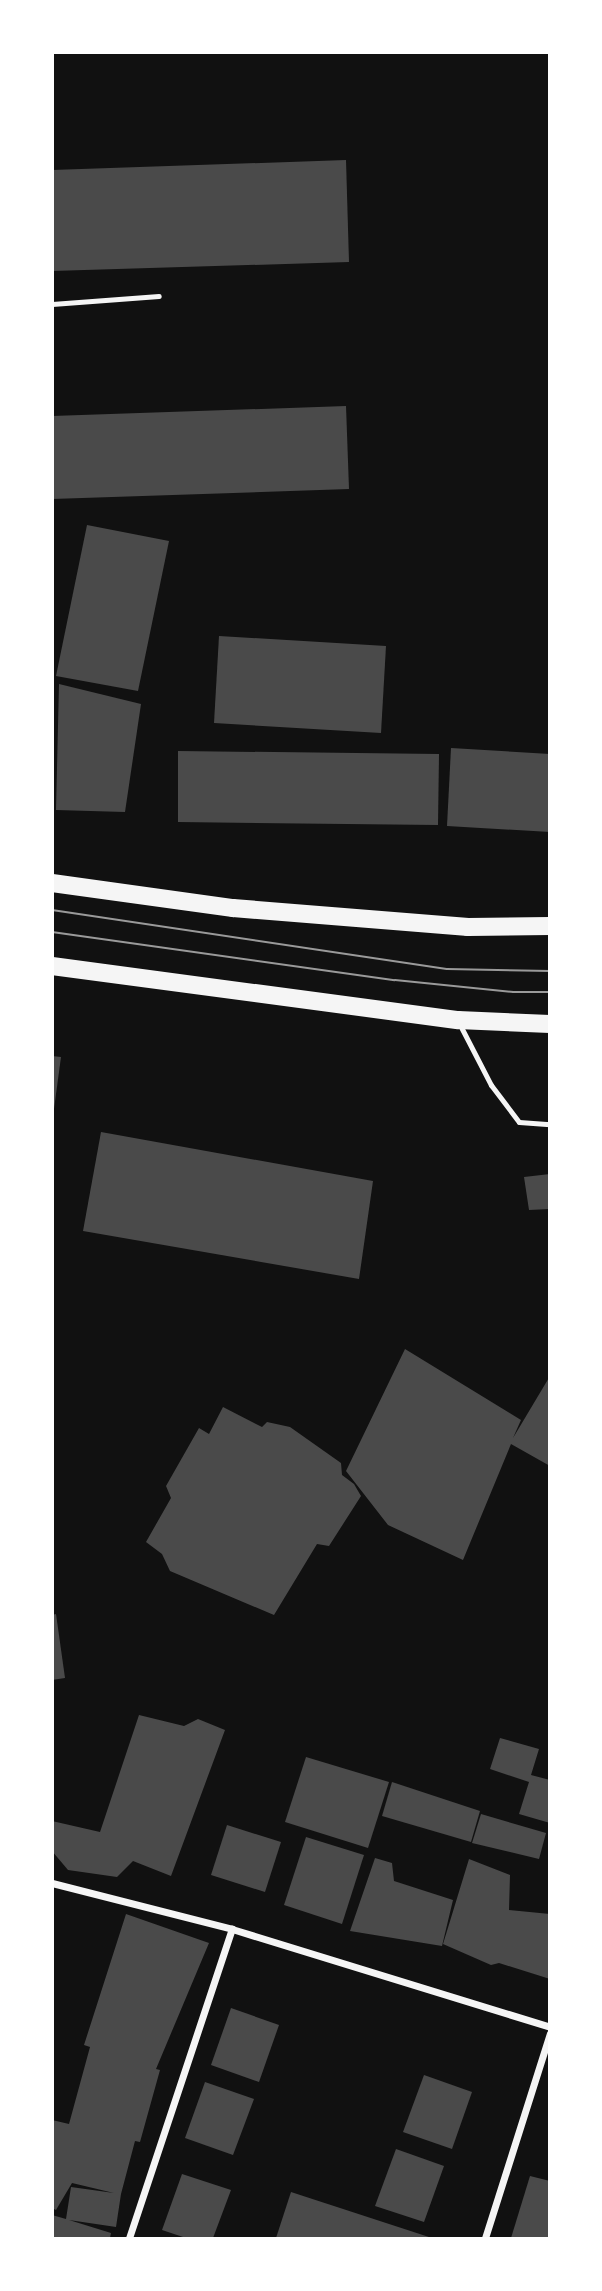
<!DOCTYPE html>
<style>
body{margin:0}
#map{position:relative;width:602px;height:2291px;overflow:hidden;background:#111;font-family:"Open Sans",sans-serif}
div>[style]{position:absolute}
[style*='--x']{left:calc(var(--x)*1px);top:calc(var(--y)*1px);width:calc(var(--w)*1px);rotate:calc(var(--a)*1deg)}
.building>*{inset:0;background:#4a4a4a}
.service>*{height:5px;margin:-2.5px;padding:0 2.5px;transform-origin:2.5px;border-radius:2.5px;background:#f5f5f5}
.minor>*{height:7px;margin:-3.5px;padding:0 3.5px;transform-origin:3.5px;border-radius:3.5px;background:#f5f5f5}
.primary>*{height:18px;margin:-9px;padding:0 9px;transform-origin:9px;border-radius:9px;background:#f5f5f5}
.tram>*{height:2px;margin:-1px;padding:0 1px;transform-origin:1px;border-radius:1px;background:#9a9a9a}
span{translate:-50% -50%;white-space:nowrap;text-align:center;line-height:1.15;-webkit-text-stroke:7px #fff;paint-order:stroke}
.frame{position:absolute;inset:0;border:54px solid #fff;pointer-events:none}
</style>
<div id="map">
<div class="building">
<i style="clip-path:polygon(346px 160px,349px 262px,52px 271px,52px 170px)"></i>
<i style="clip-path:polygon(346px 406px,349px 489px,52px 499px,52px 416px)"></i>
<i style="clip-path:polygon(87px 525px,169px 541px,138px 691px,56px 676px)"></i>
<i style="clip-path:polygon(219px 636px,386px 646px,381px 733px,214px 723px)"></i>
<i style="clip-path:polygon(59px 684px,141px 704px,125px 812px,56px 810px)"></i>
<i style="clip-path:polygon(451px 748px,550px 754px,550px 832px,447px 826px)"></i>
<i style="clip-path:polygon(178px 751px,439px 754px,438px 825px,178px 822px)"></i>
<i style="clip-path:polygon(52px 1056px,61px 1057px,54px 1109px,52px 1108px)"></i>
<i style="clip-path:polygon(101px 1132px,373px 1181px,359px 1279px,83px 1231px)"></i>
<i style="clip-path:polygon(550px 1174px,550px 1209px,529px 1210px,524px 1177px)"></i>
<i style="clip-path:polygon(405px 1349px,521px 1420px,513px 1438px,550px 1376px,550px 1466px,511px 1444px,463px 1560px,388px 1525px,346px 1471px)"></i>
<i style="clip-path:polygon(223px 1407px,262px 1427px,267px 1422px,290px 1427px,341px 1463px,342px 1475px,354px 1484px,361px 1496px,329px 1546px,317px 1544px,274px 1615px,170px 1571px,162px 1554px,146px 1542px,171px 1498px,166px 1486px,199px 1428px,209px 1434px)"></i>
<i style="clip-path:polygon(56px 1614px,65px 1678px,52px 1680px,52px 1615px)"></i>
<i style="clip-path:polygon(139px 1715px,184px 1726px,198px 1719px,225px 1730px,171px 1876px,133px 1861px,117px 1877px,68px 1870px,52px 1851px,52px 1821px,100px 1832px)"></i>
<i style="clip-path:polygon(500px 1738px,539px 1749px,531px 1775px,550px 1780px,550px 1823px,519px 1814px,529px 1782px,490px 1769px)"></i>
<i style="clip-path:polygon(306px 1757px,389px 1782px,368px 1848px,285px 1822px)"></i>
<i style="clip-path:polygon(392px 1782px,480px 1811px,471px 1842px,382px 1816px)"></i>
<i style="clip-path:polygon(481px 1814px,546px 1833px,539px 1859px,472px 1843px)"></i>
<i style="clip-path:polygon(227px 1825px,281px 1842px,265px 1892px,211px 1875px)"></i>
<i style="clip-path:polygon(306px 1837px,364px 1855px,342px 1924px,284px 1905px)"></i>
<i style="clip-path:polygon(375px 1858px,392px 1863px,394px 1881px,453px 1900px,442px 1946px,350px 1931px)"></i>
<i style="clip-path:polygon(469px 1859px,510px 1875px,509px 1910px,550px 1914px,550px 1979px,499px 1963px,491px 1965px,443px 1944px)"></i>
<i style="clip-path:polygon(126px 1914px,209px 1943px,156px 2069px,160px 2070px,140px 2142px,135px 2141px,121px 2194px,116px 2227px,69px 2220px,111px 2233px,110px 2238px,52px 2238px,52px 2215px,66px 2219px,71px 2187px,114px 2193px,72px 2183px,56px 2210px,52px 2208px,52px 2120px,69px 2124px,90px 2047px,84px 2045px)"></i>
<i style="clip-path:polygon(231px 2008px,279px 2025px,259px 2082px,211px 2065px)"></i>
<i style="clip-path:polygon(424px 2075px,472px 2092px,452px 2149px,403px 2132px)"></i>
<i style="clip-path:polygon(205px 2082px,254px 2099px,233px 2155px,185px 2138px)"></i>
<i style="clip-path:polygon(396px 2149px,444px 2166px,424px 2222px,375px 2206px)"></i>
<i style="clip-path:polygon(182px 2174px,231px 2190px,213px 2238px,186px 2238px,162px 2230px)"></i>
<i style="clip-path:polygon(530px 2176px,550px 2181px,550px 2238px,511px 2238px)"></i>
<i style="clip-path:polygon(291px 2192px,432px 2238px,276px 2238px)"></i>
</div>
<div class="service">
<i style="--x:52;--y:304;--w:107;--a:-4.3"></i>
<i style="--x:460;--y:1025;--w:68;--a:62.7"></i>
<i style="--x:491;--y:1085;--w:46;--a:52.9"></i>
<i style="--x:519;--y:1122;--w:31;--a:4"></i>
</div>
<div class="minor">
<i style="--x:52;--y:1883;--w:186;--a:14.3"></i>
<i style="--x:232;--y:1929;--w:333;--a:17.1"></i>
<i style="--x:129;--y:2238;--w:326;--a:-71.6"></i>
<i style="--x:485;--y:2238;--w:215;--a:-72.4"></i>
</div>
<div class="primary">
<i style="--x:52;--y:883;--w:183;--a:7.9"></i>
<i style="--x:233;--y:908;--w:236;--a:4.6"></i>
<i style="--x:468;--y:927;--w:82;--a:-0.7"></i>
<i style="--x:52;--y:966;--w:410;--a:7.6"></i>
<i style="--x:458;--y:1020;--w:92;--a:2.5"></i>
</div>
<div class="tram">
<i style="--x:52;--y:910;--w:399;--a:8.5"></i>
<i style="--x:447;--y:969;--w:103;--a:1.1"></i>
<i style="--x:52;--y:932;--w:346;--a:8"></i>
<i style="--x:395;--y:980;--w:119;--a:5.8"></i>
<i style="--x:513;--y:992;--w:37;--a:0"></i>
</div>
<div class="frame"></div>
</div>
